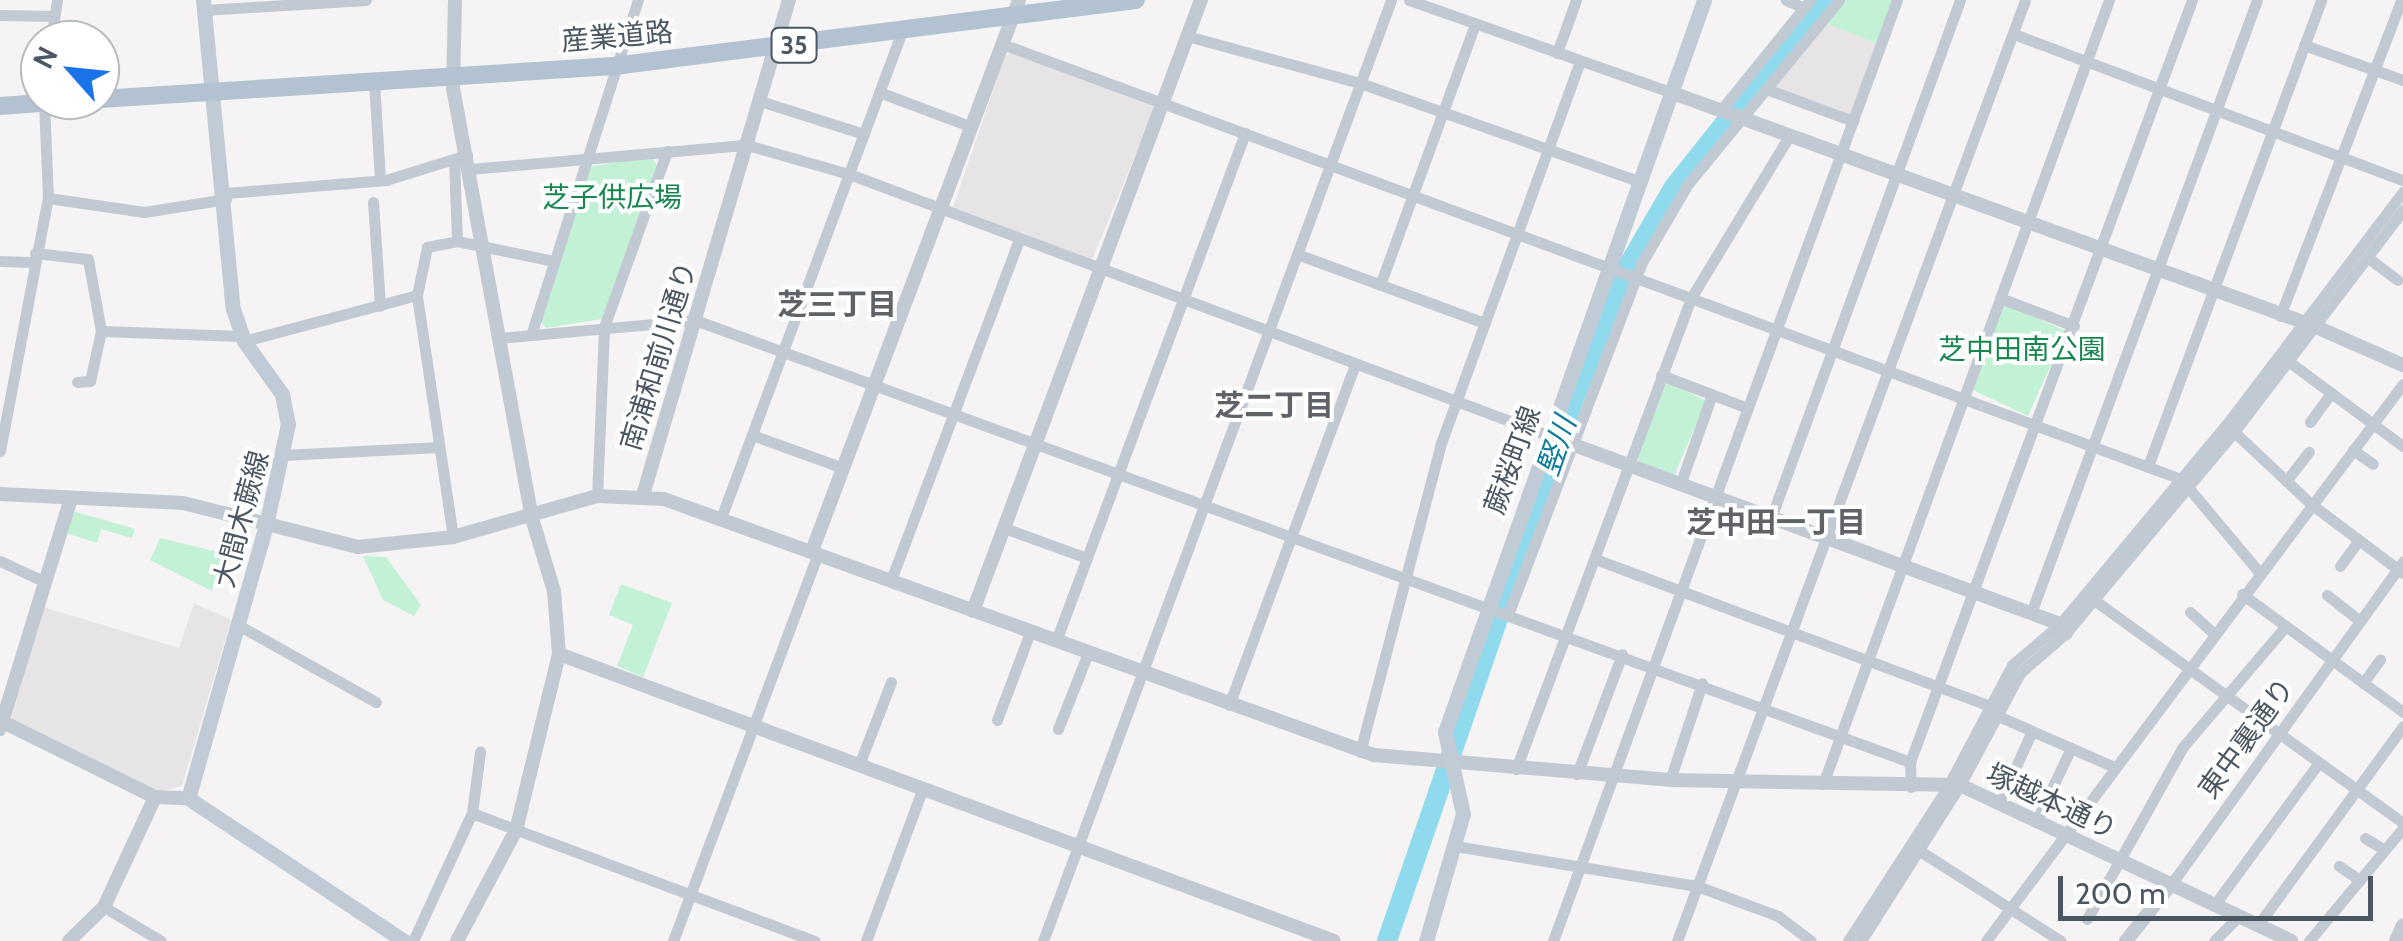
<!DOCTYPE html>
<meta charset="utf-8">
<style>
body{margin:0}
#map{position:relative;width:2403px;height:941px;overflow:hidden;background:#f5f3f3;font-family:Cabin,"Noto Sans JP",sans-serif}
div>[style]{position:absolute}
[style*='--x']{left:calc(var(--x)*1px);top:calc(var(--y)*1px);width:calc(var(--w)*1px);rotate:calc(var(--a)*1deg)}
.education>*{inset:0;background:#e6e4e5}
.green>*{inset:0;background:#c3f1d5}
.river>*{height:20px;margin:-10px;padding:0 10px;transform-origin:10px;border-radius:10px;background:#90daee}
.minor>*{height:11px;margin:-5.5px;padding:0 5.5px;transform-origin:5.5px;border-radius:5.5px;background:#c1cad2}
.tertiary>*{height:14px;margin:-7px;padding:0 7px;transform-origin:7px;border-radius:7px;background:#c1cad2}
.secondary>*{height:15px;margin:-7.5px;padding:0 7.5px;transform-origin:7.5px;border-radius:7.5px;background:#c1cbd6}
.primary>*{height:18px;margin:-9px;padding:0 9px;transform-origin:9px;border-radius:9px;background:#b3c2d1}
span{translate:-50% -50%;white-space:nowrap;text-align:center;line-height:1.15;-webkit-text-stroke:8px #fff;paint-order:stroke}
.shield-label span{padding:2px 8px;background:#fff;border:2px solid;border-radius:8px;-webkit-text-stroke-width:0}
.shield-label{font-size:25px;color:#4a5661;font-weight:700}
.street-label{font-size:28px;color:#4a5661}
.park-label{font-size:28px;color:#17864f}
.neighbourhood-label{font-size:30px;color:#5f6368;font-weight:700}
.water-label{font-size:30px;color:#0c7c9b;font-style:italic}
.north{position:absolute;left:20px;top:20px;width:100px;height:100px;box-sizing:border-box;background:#fff;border:2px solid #b7bbc0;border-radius:50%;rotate:297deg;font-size:28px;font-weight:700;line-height:40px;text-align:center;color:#4a5661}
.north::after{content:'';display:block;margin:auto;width:35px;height:45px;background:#1a73e8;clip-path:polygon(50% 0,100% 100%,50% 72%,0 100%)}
.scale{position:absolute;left:2058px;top:876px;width:315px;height:45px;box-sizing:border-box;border:5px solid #4a5661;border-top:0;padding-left:12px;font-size:30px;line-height:35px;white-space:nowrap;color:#4a5661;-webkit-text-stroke:8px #fff;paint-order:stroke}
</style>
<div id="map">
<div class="education">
<i style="clip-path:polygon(1825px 23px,1878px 44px,1851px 115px,1774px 89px)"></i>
<i style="clip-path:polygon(1012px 52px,1150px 103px,1154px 110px,1092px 260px,953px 207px,1005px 56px)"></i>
<i style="clip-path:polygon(194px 603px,231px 620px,182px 786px,154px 793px,11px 720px,43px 607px,179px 648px)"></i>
</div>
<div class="green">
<i style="clip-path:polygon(1844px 0,1892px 0,1878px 44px,1825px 23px)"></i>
<i style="clip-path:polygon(651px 157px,657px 165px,602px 319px,546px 328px,540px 321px,587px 167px)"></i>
<i style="clip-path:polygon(2004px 304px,2066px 331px,2028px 416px,1971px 389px)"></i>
<i style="clip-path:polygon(1667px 381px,1706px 401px,1674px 476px,1640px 464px,1636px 455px)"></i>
<i style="clip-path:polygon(73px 511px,135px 529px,132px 538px,101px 529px,97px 543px,66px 533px)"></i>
<i style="clip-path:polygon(160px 538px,226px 554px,212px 591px,150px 560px)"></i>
<i style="clip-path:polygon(363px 556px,386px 557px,421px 605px,414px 616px,383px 600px)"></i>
<i style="clip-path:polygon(621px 584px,672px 603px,643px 677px,617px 666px,633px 625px,609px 615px)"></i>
</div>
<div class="river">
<i style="--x:1387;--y:941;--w:568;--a:-70.99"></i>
<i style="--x:1572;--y:404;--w:149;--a:-67.9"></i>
<i style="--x:1628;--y:266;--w:91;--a:-59.8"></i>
<i style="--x:1674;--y:187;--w:239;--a:-51.5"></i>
</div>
<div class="minor">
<i style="--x:1409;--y:0;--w:277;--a:19.4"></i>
<i style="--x:1786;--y:0;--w:20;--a:24"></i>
<i style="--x:204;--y:10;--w:162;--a:-3.5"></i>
<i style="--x:0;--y:15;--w:54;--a:1.1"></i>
<i style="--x:2014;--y:34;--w:415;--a:20.6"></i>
<i style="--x:1187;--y:36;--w:179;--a:15.2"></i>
<i style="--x:1360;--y:83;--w:295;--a:19.4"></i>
<i style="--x:51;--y:40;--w:40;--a:-81.5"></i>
<i style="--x:1002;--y:44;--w:1257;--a:20.25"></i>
<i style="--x:2181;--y:479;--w:121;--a:50"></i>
<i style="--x:2304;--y:45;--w:105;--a:19.5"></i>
<i style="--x:1557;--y:53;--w:56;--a:-70.3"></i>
<i style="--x:374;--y:81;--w:99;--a:86.5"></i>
<i style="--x:1766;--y:89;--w:93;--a:20.2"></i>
<i style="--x:879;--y:92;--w:99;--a:20.6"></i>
<i style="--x:760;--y:101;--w:109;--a:17.6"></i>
<i style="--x:1721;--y:110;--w:141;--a:-51"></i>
<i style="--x:454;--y:159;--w:82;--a:87.9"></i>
<i style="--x:470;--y:169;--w:278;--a:-5"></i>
<i style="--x:747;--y:145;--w:106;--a:15.9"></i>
<i style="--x:849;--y:174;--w:745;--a:20.5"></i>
<i style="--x:226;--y:193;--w:161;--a:-4.6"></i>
<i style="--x:386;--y:180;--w:85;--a:-17.2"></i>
<i style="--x:48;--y:198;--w:97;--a:8.3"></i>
<i style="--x:144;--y:212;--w:83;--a:-9"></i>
<i style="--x:373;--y:202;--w:104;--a:86.1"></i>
<i style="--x:35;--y:253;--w:53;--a:6.5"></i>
<i style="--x:88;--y:259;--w:73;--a:79.8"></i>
<i style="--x:101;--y:331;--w:51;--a:102.4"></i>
<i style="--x:90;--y:381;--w:13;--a:176"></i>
<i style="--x:1297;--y:254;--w:197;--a:20.2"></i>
<i style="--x:2367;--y:257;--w:38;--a:37"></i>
<i style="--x:0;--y:261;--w:31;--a:2"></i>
<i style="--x:1380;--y:285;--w:278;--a:-70"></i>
<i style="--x:2000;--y:298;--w:79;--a:20.7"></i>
<i style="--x:2280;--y:316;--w:338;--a:-69"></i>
<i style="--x:101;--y:331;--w:140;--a:2"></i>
<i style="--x:531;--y:335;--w:352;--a:-72.3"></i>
<i style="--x:499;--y:338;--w:197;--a:-5.2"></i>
<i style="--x:695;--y:320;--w:1293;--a:19.99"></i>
<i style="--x:1910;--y:762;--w:25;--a:88"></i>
<i style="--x:244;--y:341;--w:179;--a:-14.9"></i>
<i style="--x:2288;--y:361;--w:143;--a:36.5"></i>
<i style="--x:1661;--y:375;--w:93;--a:20.8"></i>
<i style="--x:2310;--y:422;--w:36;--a:-54"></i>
<i style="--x:2230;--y:428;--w:111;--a:43.2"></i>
<i style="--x:2311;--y:504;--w:115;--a:36.9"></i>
<i style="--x:752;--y:435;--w:97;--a:19.9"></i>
<i style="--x:2353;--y:450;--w:24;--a:35"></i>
<i style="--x:0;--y:451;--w:258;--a:-79.3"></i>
<i style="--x:48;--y:198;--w:97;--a:-92.4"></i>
<i style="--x:283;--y:455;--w:156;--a:-2.9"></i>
<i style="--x:2148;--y:466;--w:497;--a:-69.6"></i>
<i style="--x:2286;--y:481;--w:37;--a:-52"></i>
<i style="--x:1680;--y:485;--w:96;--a:-70.6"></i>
<i style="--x:597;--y:496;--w:169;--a:-87.6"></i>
<i style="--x:604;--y:327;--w:187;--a:-70.3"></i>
<i style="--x:721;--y:518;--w:520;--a:-69.61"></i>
<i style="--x:1771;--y:518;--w:551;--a:-69.95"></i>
<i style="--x:1004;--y:528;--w:88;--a:19.9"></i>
<i style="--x:453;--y:537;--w:245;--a:-98.5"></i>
<i style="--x:417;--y:295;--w:49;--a:-78.2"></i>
<i style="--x:427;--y:247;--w:31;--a:-11"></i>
<i style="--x:457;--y:241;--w:99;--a:11.7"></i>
<i style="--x:1595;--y:559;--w:422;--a:20.4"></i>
<i style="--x:0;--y:561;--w:47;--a:24.9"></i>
<i style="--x:2340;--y:566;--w:32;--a:-54"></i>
<i style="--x:891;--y:580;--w:364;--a:-69.4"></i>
<i style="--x:2242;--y:594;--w:200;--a:36.2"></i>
<i style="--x:2327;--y:595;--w:42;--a:38.2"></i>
<i style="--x:2094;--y:600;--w:381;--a:35.8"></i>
<i style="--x:1509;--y:612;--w:372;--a:-69.2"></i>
<i style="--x:1641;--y:264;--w:93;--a:-59.6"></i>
<i style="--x:1688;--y:184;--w:238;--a:-50.6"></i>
<i style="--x:2190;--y:612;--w:31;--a:42"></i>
<i style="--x:2031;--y:613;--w:653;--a:-69.76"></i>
<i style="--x:238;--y:625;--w:158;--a:29.2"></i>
<i style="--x:1056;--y:641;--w:542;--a:-69.59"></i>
<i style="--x:2363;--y:683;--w:29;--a:-54"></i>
<i style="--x:1229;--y:705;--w:363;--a:-69.7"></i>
<i style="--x:1998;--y:716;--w:124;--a:23.7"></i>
<i style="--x:997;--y:720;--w:94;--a:-69.4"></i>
<i style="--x:1058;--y:729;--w:82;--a:-68.5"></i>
<i style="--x:1360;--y:752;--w:316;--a:-75.3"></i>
<i style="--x:1440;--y:446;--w:410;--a:-70"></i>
<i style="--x:1910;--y:762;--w:813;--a:-69.69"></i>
<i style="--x:859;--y:765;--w:89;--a:-68.9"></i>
<i style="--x:1516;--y:769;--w:502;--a:-69.62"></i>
<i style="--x:1691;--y:298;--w:189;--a:-58.8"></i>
<i style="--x:1577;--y:774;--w:128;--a:-69.4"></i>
<i style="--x:1670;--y:780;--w:102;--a:-71.7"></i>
<i style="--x:1823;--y:784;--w:835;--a:-69.96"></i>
<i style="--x:1999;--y:804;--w:80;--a:-65.7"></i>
<i style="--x:472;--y:813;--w:366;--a:20.5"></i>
<i style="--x:2036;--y:822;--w:82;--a:-64.7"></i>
<i style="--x:2365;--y:838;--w:23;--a:31"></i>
<i style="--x:1455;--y:846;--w:245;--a:9.4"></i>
<i style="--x:1697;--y:886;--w:86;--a:20.3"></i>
<i style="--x:1778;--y:916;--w:41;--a:37.1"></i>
<i style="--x:1920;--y:851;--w:167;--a:32.6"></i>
<i style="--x:2339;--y:866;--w:25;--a:34"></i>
<i style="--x:2172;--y:883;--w:396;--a:-54.3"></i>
<i style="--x:2215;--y:904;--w:174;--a:-53.7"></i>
<i style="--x:104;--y:907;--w:66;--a:30.8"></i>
<i style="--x:2087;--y:919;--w:196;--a:-60.9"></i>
<i style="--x:2182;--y:748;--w:160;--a:-49.6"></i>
<i style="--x:2258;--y:925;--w:246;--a:-53.9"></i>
<i style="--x:413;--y:941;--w:141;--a:-65.3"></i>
<i style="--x:472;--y:813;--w:62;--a:-82.5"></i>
<i style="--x:673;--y:941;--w:414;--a:-69.5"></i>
<i style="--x:866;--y:941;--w:163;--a:-69.6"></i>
<i style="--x:1043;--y:941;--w:1003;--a:-69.7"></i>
<i style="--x:1553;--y:941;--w:1002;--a:-69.92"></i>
<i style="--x:1677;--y:941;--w:1003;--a:-69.7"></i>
<i style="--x:1848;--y:941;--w:182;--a:-57.1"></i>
<i style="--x:1947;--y:788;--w:139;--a:-62.1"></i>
<i style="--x:2012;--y:665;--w:63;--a:-40.5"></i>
<i style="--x:2060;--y:624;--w:259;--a:-50.2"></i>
<i style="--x:2226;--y:425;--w:293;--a:-52.8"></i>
<i style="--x:1861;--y:941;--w:185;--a:-57.6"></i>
<i style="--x:1960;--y:785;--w:127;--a:-61.8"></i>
<i style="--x:2020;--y:673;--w:61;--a:-41"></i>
<i style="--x:2066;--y:633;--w:262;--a:-50.1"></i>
<i style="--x:2234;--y:432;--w:279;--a:-52.7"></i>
<i style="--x:1986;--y:941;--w:696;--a:-53.18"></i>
<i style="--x:2214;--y:941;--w:35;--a:-45"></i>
<i style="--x:2309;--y:941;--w:147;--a:-50.2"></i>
</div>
<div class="tertiary">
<i style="--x:455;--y:0;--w:88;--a:91.3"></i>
<i style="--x:453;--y:88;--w:434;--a:79.6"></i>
<i style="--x:531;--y:515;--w:79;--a:73.2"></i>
<i style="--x:554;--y:591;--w:63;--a:85.5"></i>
<i style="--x:559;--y:654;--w:181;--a:103.7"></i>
<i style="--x:516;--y:830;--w:126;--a:118"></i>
<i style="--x:1670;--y:92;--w:685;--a:19.97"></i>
<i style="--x:2314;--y:326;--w:97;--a:23.7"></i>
<i style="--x:1547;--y:435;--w:547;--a:20.22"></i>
<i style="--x:2060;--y:624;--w:11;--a:56"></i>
<i style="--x:0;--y:494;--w:183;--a:2.8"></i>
<i style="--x:183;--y:503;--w:180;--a:14.1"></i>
<i style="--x:358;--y:547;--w:96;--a:-6"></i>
<i style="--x:453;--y:537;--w:150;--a:-15.9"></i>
<i style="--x:597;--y:496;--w:67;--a:2.6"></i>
<i style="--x:664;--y:499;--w:755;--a:19.83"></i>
<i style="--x:1374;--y:755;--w:297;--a:4.8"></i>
<i style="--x:1670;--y:780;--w:290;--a:1"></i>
<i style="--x:1960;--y:785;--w:366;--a:25.2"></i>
<i style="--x:643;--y:495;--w:516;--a:-73.57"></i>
<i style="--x:812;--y:551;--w:589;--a:-69.41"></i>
<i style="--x:973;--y:611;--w:652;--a:-69.54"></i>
<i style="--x:559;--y:654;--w:826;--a:20.32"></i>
<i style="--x:3;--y:722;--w:169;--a:26.3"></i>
<i style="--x:155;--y:797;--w:33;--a:2"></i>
<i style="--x:0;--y:729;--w:239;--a:-72.9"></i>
<i style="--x:69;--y:941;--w:49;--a:-44.2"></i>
<i style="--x:104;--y:907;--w:121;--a:-65.1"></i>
<i style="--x:2126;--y:941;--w:74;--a:-51.6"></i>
<i style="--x:2396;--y:941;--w:17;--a:-66"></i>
</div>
<div class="secondary">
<i style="--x:203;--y:0;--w:310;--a:84.5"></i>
<i style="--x:233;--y:309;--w:34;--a:71"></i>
<i style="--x:244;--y:341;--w:65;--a:54.4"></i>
<i style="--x:282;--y:394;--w:31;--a:79"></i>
<i style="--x:288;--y:424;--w:103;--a:102.3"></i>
<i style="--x:266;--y:525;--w:284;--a:105.9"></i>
<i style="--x:188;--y:798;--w:259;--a:33.5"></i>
<i style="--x:1426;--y:941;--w:132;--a:-73.8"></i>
<i style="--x:1463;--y:814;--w:84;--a:-102.4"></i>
<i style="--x:1445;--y:732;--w:776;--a:-70.51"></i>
</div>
<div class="primary">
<i style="--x:100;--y:99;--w:515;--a:-3.67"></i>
<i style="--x:614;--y:66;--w:526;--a:-7.21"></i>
<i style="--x:0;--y:106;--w:80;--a:-4.3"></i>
</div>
<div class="shield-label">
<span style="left:794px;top:45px">35</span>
</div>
<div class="street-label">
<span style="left:617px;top:36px;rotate:-5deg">産業道路</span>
<span style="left:658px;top:356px;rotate:-73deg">南浦和前川通り</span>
<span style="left:1512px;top:460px;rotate:-70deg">蕨桜町線</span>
<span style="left:241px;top:519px;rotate:-75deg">大間木蕨線</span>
<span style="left:2246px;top:738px;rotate:-54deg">東中裏通り</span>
<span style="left:2052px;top:801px;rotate:25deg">塚越本通り</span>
</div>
<div class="park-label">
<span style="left:612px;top:197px">芝子供広場</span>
<span style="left:2022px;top:349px">芝中田南公園</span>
</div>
<div class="neighbourhood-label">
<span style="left:837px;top:305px">芝三丁目</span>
<span style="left:1274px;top:406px">芝二丁目</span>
<span style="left:1776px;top:523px">芝中田一丁目</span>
</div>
<div class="water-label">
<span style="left:1557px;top:446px;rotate:-71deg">竪川</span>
</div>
<div class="north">N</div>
<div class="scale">200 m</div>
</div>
